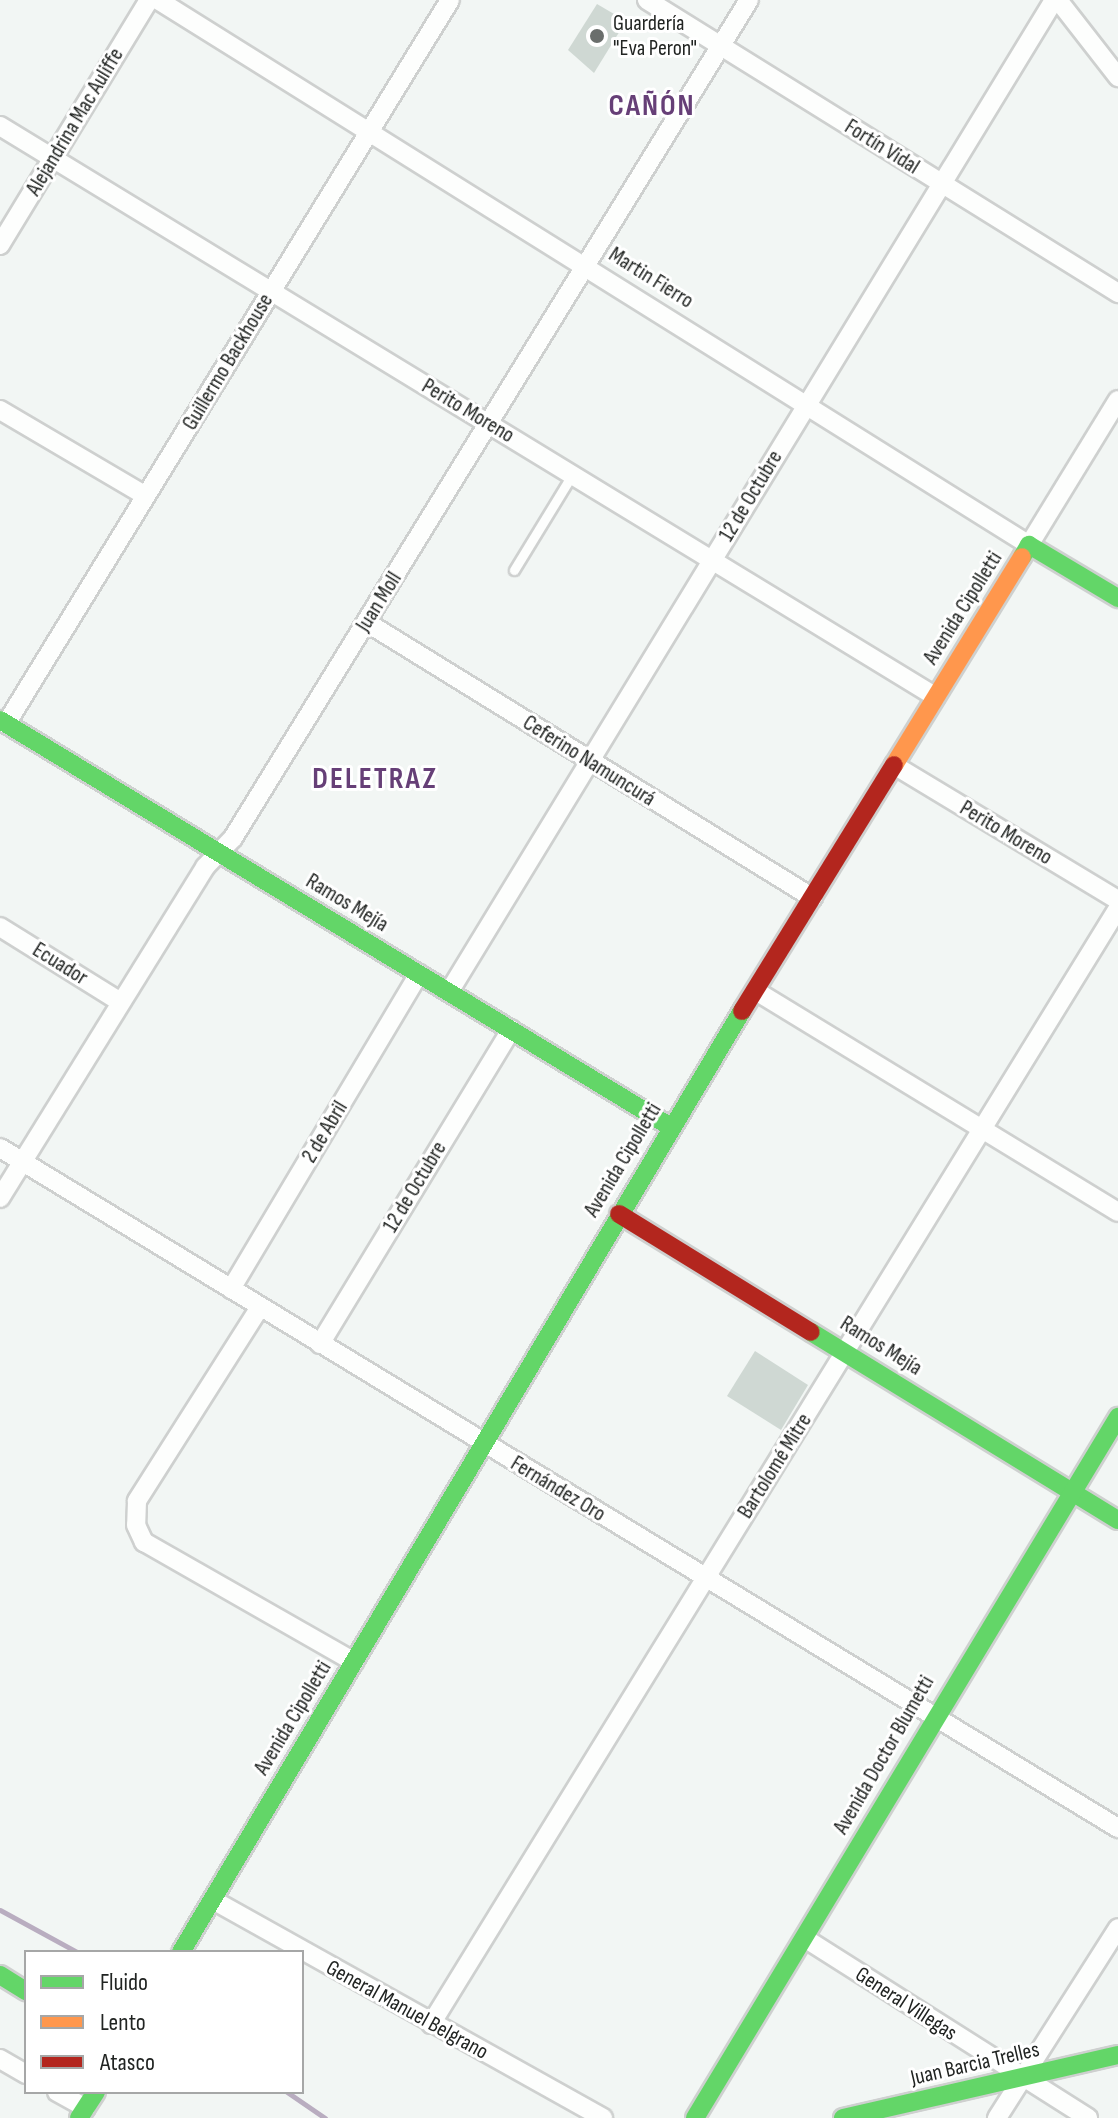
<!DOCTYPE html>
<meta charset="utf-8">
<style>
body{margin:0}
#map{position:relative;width:1118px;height:2118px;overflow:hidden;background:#f2f6f4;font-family:"Sofia Sans Condensed",sans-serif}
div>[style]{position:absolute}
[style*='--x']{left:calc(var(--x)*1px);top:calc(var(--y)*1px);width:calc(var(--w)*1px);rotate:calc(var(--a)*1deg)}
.stream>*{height:5px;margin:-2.5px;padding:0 2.5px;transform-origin:2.5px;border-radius:2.5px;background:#b9adc0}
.building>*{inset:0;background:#cfd8d3}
.roads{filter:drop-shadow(2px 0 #ced0cf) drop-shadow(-2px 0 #ced0cf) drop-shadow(0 2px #ced0cf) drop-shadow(0 -2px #ced0cf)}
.lane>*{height:9px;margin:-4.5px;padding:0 4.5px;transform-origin:4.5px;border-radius:4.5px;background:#fdfefd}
.street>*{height:18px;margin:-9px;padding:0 9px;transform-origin:9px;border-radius:9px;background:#fdfefd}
.fast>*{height:18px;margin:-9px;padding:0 9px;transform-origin:9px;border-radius:9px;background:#63d668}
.slow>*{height:18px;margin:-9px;padding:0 9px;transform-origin:9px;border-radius:9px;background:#ff974d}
.jam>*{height:18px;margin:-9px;padding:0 9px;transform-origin:9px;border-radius:9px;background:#b3261e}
.dots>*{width:22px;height:22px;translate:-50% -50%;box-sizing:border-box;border:4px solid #fff;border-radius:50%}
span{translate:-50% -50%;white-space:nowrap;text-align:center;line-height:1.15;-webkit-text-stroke:6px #fff;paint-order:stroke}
.poi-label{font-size:22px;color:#212422}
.left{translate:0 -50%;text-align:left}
.street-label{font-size:22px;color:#212422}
.district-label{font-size:30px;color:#663f77;font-weight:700;letter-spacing:2px}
.legend{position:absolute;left:24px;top:1950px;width:280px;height:144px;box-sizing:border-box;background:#fff;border:2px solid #a6a7a7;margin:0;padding:10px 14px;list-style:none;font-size:24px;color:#212422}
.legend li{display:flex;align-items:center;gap:16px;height:40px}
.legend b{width:40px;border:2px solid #a6a7a7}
</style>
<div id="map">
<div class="stream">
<i style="--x:0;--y:1910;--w:88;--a:28.6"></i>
<i style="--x:287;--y:2092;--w:46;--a:34.4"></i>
</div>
<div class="building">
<i style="clip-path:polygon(597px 4px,626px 21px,594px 73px,568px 50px)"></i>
<i style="clip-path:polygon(755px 1351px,808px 1385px,781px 1430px,727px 1396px)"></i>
</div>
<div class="roads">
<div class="lane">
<i style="--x:514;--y:570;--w:111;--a:-58.6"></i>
</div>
<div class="street">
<i style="--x:158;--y:0;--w:1027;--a:32.03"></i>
<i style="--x:1029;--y:545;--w:170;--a:-58.5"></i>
<i style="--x:647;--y:0;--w:555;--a:31.88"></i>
<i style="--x:1058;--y:0;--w:98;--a:52.1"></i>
<i style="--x:0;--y:126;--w:1096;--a:31.38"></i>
<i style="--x:0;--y:245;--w:287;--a:-58.7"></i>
<i style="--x:0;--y:410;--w:169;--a:30.5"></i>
<i style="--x:366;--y:622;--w:525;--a:31.69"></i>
<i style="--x:6;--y:724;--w:849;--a:-58.48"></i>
<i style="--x:894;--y:765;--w:262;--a:31.1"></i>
<i style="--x:0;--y:927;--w:140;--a:31.9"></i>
<i style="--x:756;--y:991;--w:424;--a:31.4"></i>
<i style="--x:449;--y:992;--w:1162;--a:-58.62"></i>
<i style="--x:0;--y:1148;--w:1309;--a:31.31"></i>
<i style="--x:0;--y:1198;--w:389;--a:-58.2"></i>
<i style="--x:205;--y:867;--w:40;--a:-46"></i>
<i style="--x:233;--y:838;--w:984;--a:-58.38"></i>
<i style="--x:231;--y:1289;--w:367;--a:-59.2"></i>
<i style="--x:260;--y:1307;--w:230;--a:122.4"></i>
<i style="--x:137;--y:1501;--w:24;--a:92"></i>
<i style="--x:136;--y:1525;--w:19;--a:65"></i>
<i style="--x:144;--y:1542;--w:242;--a:29.7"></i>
<i style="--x:320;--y:1344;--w:368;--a:-58.7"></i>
<i style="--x:213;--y:1900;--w:447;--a:29.2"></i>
<i style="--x:806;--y:1939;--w:334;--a:32.4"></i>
<i style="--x:431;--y:2024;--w:1311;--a:-58.38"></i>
<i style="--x:0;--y:2059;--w:30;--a:30"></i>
<i style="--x:57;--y:2092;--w:33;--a:29"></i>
<i style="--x:997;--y:2118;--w:225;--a:-57.5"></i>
</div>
<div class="fast">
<i style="--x:1022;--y:557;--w:14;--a:-60"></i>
<i style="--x:1029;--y:545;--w:104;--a:30.8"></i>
<i style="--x:0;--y:720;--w:785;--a:31.24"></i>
<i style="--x:811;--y:1332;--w:360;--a:31.5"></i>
<i style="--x:181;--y:1952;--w:1096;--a:-59.2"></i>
<i style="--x:0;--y:1975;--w:31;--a:32"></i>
<i style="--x:79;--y:2118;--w:31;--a:-57"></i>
<i style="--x:695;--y:2118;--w:819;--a:-58.89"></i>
<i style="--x:843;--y:2118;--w:282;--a:-12.9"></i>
</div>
<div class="slow">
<i style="--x:894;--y:765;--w:244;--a:-58.4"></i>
</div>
<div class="jam">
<i style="--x:742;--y:1011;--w:289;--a:-58.3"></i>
<i style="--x:619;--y:1214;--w:225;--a:31.6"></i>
</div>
</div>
<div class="dots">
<i style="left:597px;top:36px;background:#6a6e6c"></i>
</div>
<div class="poi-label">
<span class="left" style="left:613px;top:36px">Guardería<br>"Eva Peron"</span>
</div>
<div class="street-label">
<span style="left:75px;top:122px;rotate:-59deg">Alejandrina Mac Auliffe</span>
<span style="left:882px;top:147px;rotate:32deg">Fortín Vidal</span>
<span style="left:651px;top:278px;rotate:32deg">Martin Fierro</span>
<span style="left:228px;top:362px;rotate:-59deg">Guillermo Backhouse</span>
<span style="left:468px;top:411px;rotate:31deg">Perito Moreno</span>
<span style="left:751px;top:496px;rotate:-59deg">12 de Octubre</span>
<span style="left:379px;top:602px;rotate:-58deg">Juan Moll</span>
<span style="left:963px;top:608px;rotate:-58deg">Avenida Cipolletti</span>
<span style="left:589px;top:761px;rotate:32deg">Ceferino Namuncurá</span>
<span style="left:1006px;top:833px;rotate:31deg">Perito Moreno</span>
<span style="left:347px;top:903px;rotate:31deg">Ramos Mejía</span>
<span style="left:60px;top:964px;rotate:32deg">Ecuador</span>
<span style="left:325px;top:1132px;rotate:-59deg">2 de Abril</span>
<span style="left:623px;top:1160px;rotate:-59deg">Avenida Cipolletti</span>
<span style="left:415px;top:1187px;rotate:-59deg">12 de Octubre</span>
<span style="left:881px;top:1346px;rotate:32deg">Ramos Mejía</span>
<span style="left:775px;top:1466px;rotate:-58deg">Bartolomé Mitre</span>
<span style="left:558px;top:1489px;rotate:31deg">Fernández Oro</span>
<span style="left:293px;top:1718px;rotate:-59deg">Avenida Cipolletti</span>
<span style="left:884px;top:1755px;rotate:-60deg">Avenida Doctor Blumetti</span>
<span style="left:906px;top:2004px;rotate:33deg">General Villegas</span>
<span style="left:407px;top:2010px;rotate:29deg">General Manuel Belgrano</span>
<span style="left:975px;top:2064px;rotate:-13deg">Juan Barcia Trelles</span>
</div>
<div class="district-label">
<span style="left:652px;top:106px">CAÑÓN</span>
<span style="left:375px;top:779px">DELETRAZ</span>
</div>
<ul class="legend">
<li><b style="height:10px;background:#63d668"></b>Fluido</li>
<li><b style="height:10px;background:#ff974d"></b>Lento</li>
<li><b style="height:10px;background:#b3261e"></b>Atasco</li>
</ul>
</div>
